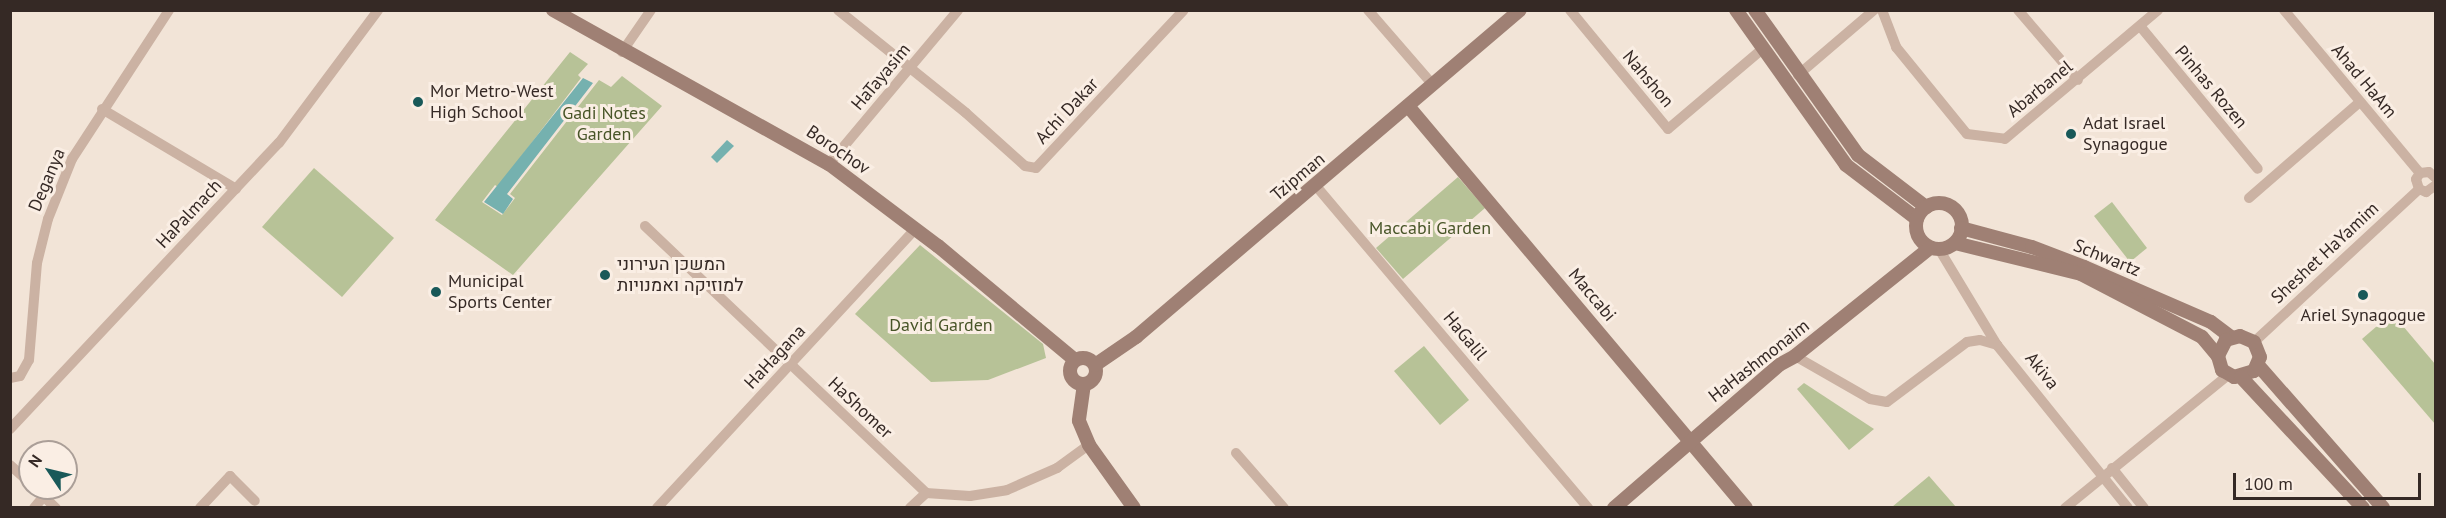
<!DOCTYPE html>
<meta charset="utf-8">
<style>
body{margin:0}
#map{position:relative;width:2446px;height:518px;overflow:hidden;background:#f2e4d7;font-family:"PT Sans",Heebo,sans-serif}
div>[style]{position:absolute}
[style*='--x']{left:calc(var(--x)*1px);top:calc(var(--y)*1px);width:calc(var(--w)*1px);rotate:calc(var(--a)*1deg)}
.green>*{inset:0;background:#b7c297}
.water>*{inset:0;background:#75b1af}
.street>*{height:10px;margin:-5px;padding:0 5px;transform-origin:5px;border-radius:5px;background:#cbb2a3}
.secondary>*{height:14px;margin:-7px;padding:0 7px;transform-origin:7px;border-radius:7px;background:#9f8074}
.secondary>.ring{margin:-7px;padding:0;box-sizing:content-box;background:none;border:14px solid #9f8074;border-radius:50%}
.dots>*{width:16px;height:16px;translate:-50% -50%;box-sizing:border-box;border:3px solid #faeee4;border-radius:50%}
span{translate:-50% -50%;white-space:nowrap;text-align:center;line-height:1.15;-webkit-text-stroke:6px #faeee4;paint-order:stroke}
.street-label{font-size:18px;color:#352925}
.poi-label{font-size:18px;color:#352925}
.left{translate:0 -50%;text-align:left}
.park-label{font-size:18px;color:#485528}
.frame{position:absolute;inset:0;border:12px solid #352925;pointer-events:none}
.north{position:absolute;left:18px;top:440px;width:60px;height:60px;box-sizing:border-box;background:#faeee4;border:2px solid #ab9f98;border-radius:50%;rotate:305deg;font-size:16px;font-weight:700;line-height:24px;text-align:center;color:#352925}
.north::after{content:'';display:block;margin:auto;width:21px;height:27px;background:#195959;clip-path:polygon(50% 0,100% 100%,50% 72%,0 100%)}
.scale{position:absolute;left:2233px;top:473px;width:188px;height:27px;box-sizing:border-box;border:3px solid #352925;border-top:0;padding-left:8px;font-size:18px;line-height:21px;white-space:nowrap;color:#352925;-webkit-text-stroke:4px #faeee4;paint-order:stroke}
</style>
<div id="map">
<div class="green">
<i style="clip-path:polygon(570px 52px,588px 64px,578px 75px,581px 78px,498px 187px,495px 185px,482px 202px,502px 215px,515px 198px,510px 194px,599px 80px,611px 87px,622px 76px,662px 106px,513px 275px,435px 220px)"></i>
<i style="clip-path:polygon(314px 168px,394px 238px,342px 297px,262px 227px)"></i>
<i style="clip-path:polygon(1458px 177px,1485px 208px,1403px 279px,1376px 248px)"></i>
<i style="clip-path:polygon(2112px 202px,2147px 248px,2130px 262px,2094px 216px)"></i>
<i style="clip-path:polygon(920px 245px,1043px 344px,1046px 358px,988px 380px,931px 382px,855px 314px)"></i>
<i style="clip-path:polygon(2392px 313px,2435px 364px,2435px 424px,2362px 339px)"></i>
<i style="clip-path:polygon(1424px 346px,1469px 400px,1440px 425px,1394px 371px)"></i>
<i style="clip-path:polygon(1804px 383px,1874px 429px,1849px 450px,1797px 389px)"></i>
<i style="clip-path:polygon(1929px 476px,1956px 507px,1892px 507px)"></i>
</div>
<div class="water">
<i style="clip-path:polygon(583px 78px,593px 83px,507px 194px,513px 199px,503px 214px,484px 202px)"></i>
<i style="clip-path:polygon(727px 140px,734px 146px,717px 163px,711px 157px)"></i>
</div>
<div class="street">
<i style="--x:838;--y:10;--w:164;--a:38.8"></i>
<i style="--x:966;--y:113;--w:79;--a:41.9"></i>
<i style="--x:1025;--y:166;--w:11;--a:10"></i>
<i style="--x:1036;--y:168;--w:216;--a:-46.9"></i>
<i style="--x:1368;--y:10;--w:99;--a:49.1"></i>
<i style="--x:1570;--y:10;--w:154;--a:50.5"></i>
<i style="--x:1668;--y:129;--w:122;--a:-40.3"></i>
<i style="--x:1882;--y:10;--w:40;--a:69"></i>
<i style="--x:1896;--y:47;--w:112;--a:50.8"></i>
<i style="--x:1967;--y:134;--w:38;--a:7"></i>
<i style="--x:2005;--y:139;--w:200;--a:-40.1"></i>
<i style="--x:2018;--y:10;--w:92;--a:49.4"></i>
<i style="--x:2284;--y:10;--w:212;--a:50.2"></i>
<i style="--x:2140;--y:26;--w:185;--a:50.5"></i>
<i style="--x:622;--y:52;--w:51;--a:-55.4"></i>
<i style="--x:1798;--y:75;--w:100;--a:-40.5"></i>
<i style="--x:102;--y:109;--w:156;--a:30.8"></i>
<i style="--x:829;--y:164;--w:201;--a:-50"></i>
<i style="--x:1316;--y:186;--w:422;--a:49.8"></i>
<i style="--x:2419;--y:189;--w:10;--a:-107"></i>
<i style="--x:2416;--y:179;--w:7;--a:-56"></i>
<i style="--x:2420;--y:173;--w:9;--a:-6"></i>
<i style="--x:2429;--y:172;--w:9;--a:41"></i>
<i style="--x:2419;--y:189;--w:8;--a:23"></i>
<i style="--x:2426;--y:192;--w:12;--a:-35"></i>
<i style="--x:2249;--y:198;--w:147;--a:-40.9"></i>
<i style="--x:645;--y:226;--w:388;--a:43.5"></i>
<i style="--x:926;--y:493;--w:44;--a:3.9"></i>
<i style="--x:970;--y:496;--w:37;--a:-9"></i>
<i style="--x:1007;--y:490;--w:55;--a:-23.7"></i>
<i style="--x:1057;--y:468;--w:39;--a:-36"></i>
<i style="--x:1939;--y:249;--w:112;--a:58.9"></i>
<i style="--x:1997;--y:345;--w:209;--a:51.2"></i>
<i style="--x:2254;--y:342;--w:225;--a:-42.8"></i>
<i style="--x:1795;--y:356;--w:86;--a:29.8"></i>
<i style="--x:1870;--y:399;--w:17;--a:10"></i>
<i style="--x:1887;--y:402;--w:100;--a:-36.9"></i>
<i style="--x:1967;--y:342;--w:13;--a:-9"></i>
<i style="--x:1980;--y:340;--w:18;--a:16"></i>
<i style="--x:10;--y:378;--w:10;--a:-11"></i>
<i style="--x:20;--y:376;--w:18;--a:-61"></i>
<i style="--x:29;--y:360;--w:97;--a:-85.3"></i>
<i style="--x:37;--y:263;--w:45;--a:-76"></i>
<i style="--x:48;--y:219;--w:65;--a:-68.2"></i>
<i style="--x:72;--y:159;--w:178;--a:-56.9"></i>
<i style="--x:10;--y:429;--w:393;--a:-46.8"></i>
<i style="--x:279;--y:143;--w:166;--a:-53.3"></i>
<i style="--x:1236;--y:453;--w:73;--a:48.9"></i>
<i style="--x:10;--y:465;--w:27;--a:42"></i>
<i style="--x:2112;--y:468;--w:51;--a:51.3"></i>
<i style="--x:35;--y:488;--w:29;--a:44"></i>
<i style="--x:34;--y:508;--w:16;--a:-50"></i>
<i style="--x:200;--y:508;--w:44;--a:-46.8"></i>
<i style="--x:230;--y:476;--w:35;--a:45"></i>
<i style="--x:657;--y:508;--w:381;--a:-47.2"></i>
<i style="--x:910;--y:508;--w:22;--a:-43"></i>
<i style="--x:2065;--y:508;--w:210;--a:-39.2"></i>
</div>
<div class="secondary">
<i style="--x:553;--y:10;--w:316;--a:29.2"></i>
<i style="--x:829;--y:164;--w:136;--a:37"></i>
<i style="--x:938;--y:246;--w:178;--a:39.8"></i>
<i style="--x:1736;--y:10;--w:190;--a:54.6"></i>
<i style="--x:1846;--y:165;--w:89;--a:37.3"></i>
<i style="--x:1755;--y:10;--w:178;--a:54.6"></i>
<i style="--x:1858;--y:155;--w:86;--a:37.4"></i>
<i style="--x:1408;--y:106;--w:525;--a:49.94"></i>
<i class="ring" style="left:1916px;top:203px;width:32px;height:32px"></i>
<i style="--x:1961;--y:228;--w:73;--a:15"></i>
<i style="--x:2032;--y:247;--w:56;--a:21"></i>
<i style="--x:2084;--y:267;--w:138;--a:23.4"></i>
<i style="--x:2211;--y:322;--w:25;--a:37"></i>
<i style="--x:1955;--y:243;--w:130;--a:13.8"></i>
<i style="--x:2081;--y:274;--w:136;--a:27.5"></i>
<i style="--x:2202;--y:337;--w:25;--a:50"></i>
<i style="--x:2218;--y:356;--w:15;--a:74"></i>
<i style="--x:2222;--y:370;--w:14;--a:30"></i>
<i style="--x:2234;--y:377;--w:21;--a:-17"></i>
<i style="--x:2254;--y:371;--w:15;--a:-67"></i>
<i style="--x:2260;--y:357;--w:16;--a:-112"></i>
<i style="--x:2254;--y:342;--w:15;--a:-157"></i>
<i style="--x:2240;--y:336;--w:15;--a:164"></i>
<i style="--x:2226;--y:340;--w:18;--a:117"></i>
<i class="ring" style="left:1070px;top:358px;width:12px;height:12px"></i>
<i style="--x:1095;--y:365;--w:50;--a:-34.3"></i>
<i style="--x:1136;--y:337;--w:504;--a:-40.42"></i>
<i style="--x:2258;--y:365;--w:190;--a:48.8"></i>
<i style="--x:2241;--y:377;--w:179;--a:47"></i>
<i style="--x:1084;--y:384;--w:37;--a:98"></i>
<i style="--x:1079;--y:421;--w:26;--a:67"></i>
<i style="--x:1089;--y:445;--w:77;--a:54.5"></i>
<i style="--x:1614;--y:508;--w:218;--a:-40.9"></i>
<i style="--x:1779;--y:365;--w:18;--a:-29"></i>
<i style="--x:1795;--y:356;--w:173;--a:-38.7"></i>
</div>
<div class="dots">
<i style="left:418px;top:102px;background:#195959"></i>
<i style="left:2071px;top:134px;background:#195959"></i>
<i style="left:605px;top:275px;background:#195959"></i>
<i style="left:436px;top:292px;background:#195959"></i>
<i style="left:2363px;top:295px;background:#195959"></i>
</div>
<div class="street-label">
<span style="left:881px;top:77px;rotate:-50deg">HaTayasim</span>
<span style="left:1648px;top:79px;rotate:50deg">Nahshon</span>
<span style="left:2364px;top:81px;rotate:50deg">Ahad HaAm</span>
<span style="left:2211px;top:87px;rotate:50deg">Pinhas Rozen</span>
<span style="left:2040px;top:89px;rotate:-39deg">Abarbanel</span>
<span style="left:1067px;top:111px;rotate:-47deg">Achi Dakar</span>
<span style="left:838px;top:150px;rotate:34deg">Borochov</span>
<span style="left:1298px;top:177px;rotate:-40deg">Tzipman</span>
<span style="left:47px;top:180px;rotate:-67deg">Deganya</span>
<span style="left:189px;top:214px;rotate:-47deg">HaPalmach</span>
<span style="left:2325px;top:253px;rotate:-43deg">Sheshet HaYamim</span>
<span style="left:2107px;top:258px;rotate:22deg">Schwartz</span>
<span style="left:1592px;top:295px;rotate:50deg">Maccabi</span>
<span style="left:1465px;top:336px;rotate:50deg">HaGalil</span>
<span style="left:775px;top:357px;rotate:-47deg">HaHagana</span>
<span style="left:1759px;top:361px;rotate:-38deg">HaHashmonaim</span>
<span style="left:2042px;top:371px;rotate:51deg">Akiva</span>
<span style="left:860px;top:408px;rotate:43deg">HaShomer</span>
</div>
<div class="poi-label">
<span class="left" style="left:430px;top:102px">Mor Metro-West<br>High School</span>
<span class="left" style="left:2083px;top:134px">Adat Israel<br>Synagogue</span>
<span class="left" style="left:617px;top:275px">המשכן העירוני<br>למוזיקה ואמנויות</span>
<span class="left" style="left:448px;top:292px">Municipal<br>Sports Center</span>
<span style="left:2363px;top:315px">Ariel Synagogue</span>
</div>
<div class="park-label">
<span style="left:604px;top:124px">Gadi Notes<br>Garden</span>
<span style="left:1430px;top:228px">Maccabi Garden</span>
<span style="left:941px;top:325px">David Garden</span>
</div>
<div class="frame"></div>
<div class="north">N</div>
<div class="scale">100 m</div>
</div>
